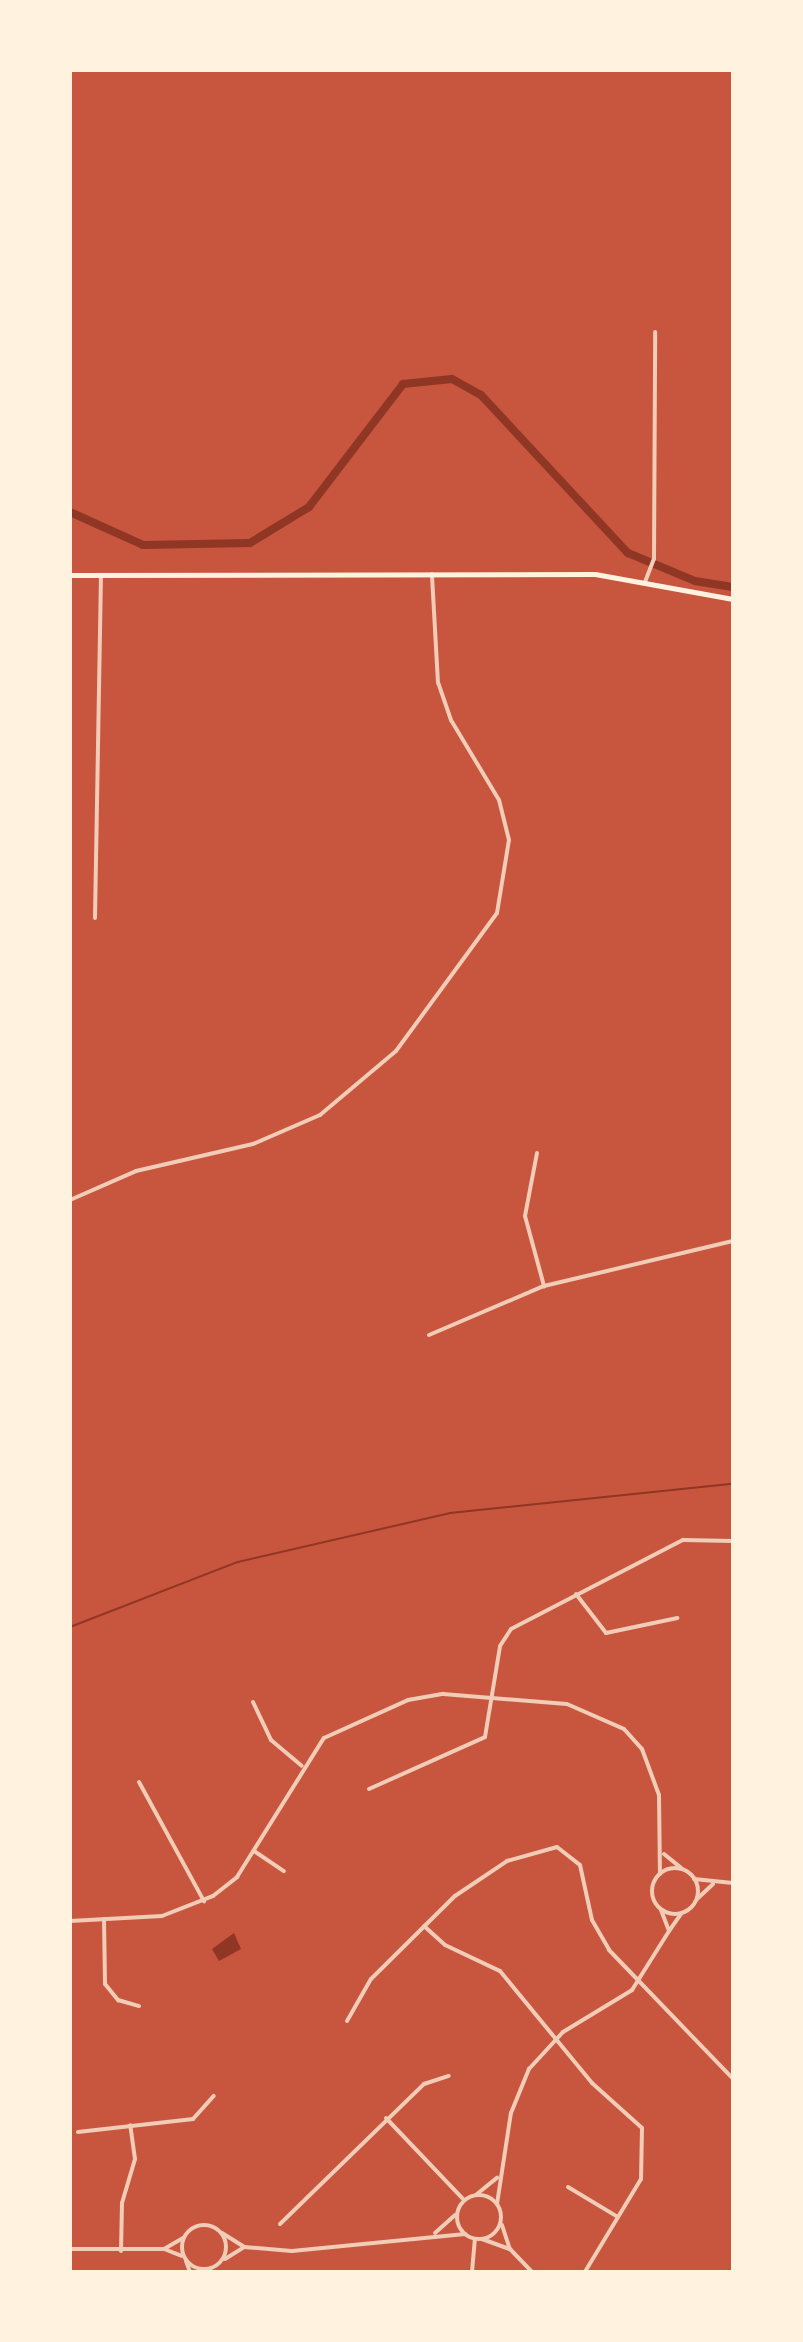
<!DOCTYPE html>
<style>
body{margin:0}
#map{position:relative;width:803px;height:2342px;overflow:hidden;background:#c8553d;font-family:Roboto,sans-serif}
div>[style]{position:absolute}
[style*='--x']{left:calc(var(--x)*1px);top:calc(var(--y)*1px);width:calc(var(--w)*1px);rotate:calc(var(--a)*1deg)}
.water>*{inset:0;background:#8f3625}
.stream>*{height:2px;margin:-1px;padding:0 1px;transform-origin:1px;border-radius:1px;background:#8f3625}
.canal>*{height:8px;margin:-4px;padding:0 4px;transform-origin:4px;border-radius:4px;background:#8f3625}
.minor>*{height:4px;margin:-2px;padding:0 2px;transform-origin:2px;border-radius:2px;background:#f1ccb7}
.tertiary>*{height:4px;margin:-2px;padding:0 2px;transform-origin:2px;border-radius:2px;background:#f1ccb7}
.tertiary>.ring{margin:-2px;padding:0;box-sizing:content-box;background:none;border:4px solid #f1ccb7;border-radius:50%}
.secondary>*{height:5px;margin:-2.5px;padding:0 2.5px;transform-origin:2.5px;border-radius:2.5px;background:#fff3e0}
span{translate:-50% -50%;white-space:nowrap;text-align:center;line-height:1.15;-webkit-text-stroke:8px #fff3e0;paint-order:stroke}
.frame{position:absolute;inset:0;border:72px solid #fff3e0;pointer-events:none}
</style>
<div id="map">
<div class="water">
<i style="clip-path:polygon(234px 1933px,241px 1949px,219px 1961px,212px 1949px)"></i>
</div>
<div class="stream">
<i style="--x:70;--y:1627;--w:180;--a:-21.2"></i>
<i style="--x:238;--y:1562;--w:218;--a:-13"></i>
<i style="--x:450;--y:1513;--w:284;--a:-5.9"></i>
</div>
<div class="canal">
<i style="--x:70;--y:512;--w:80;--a:24.3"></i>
<i style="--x:143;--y:545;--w:107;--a:-1.1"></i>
<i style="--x:250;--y:543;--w:69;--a:-31.4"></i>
<i style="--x:309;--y:507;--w:155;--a:-52.6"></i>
<i style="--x:403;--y:384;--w:49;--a:-5.8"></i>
<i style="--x:452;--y:379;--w:33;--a:29"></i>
<i style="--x:481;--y:395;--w:216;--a:47.1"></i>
<i style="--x:628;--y:553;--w:73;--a:22.7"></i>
<i style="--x:695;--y:581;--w:38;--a:9"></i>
</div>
<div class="minor">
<i style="--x:645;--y:582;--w:25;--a:-69"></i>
<i style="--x:654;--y:559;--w:227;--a:-89.7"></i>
<i style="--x:95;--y:918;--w:343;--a:-89"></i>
<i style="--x:537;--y:1153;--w:64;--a:100.8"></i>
<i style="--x:525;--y:1216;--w:73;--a:74.8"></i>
<i style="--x:70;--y:1200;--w:72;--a:-23.7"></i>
<i style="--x:136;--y:1171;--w:120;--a:-13"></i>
<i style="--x:253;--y:1144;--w:73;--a:-23.4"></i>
<i style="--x:320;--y:1115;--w:99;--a:-40.1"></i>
<i style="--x:396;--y:1051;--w:171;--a:-53.8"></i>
<i style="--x:497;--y:913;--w:74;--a:-80.7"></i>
<i style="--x:509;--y:840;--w:41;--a:-104"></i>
<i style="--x:499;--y:800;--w:93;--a:-121"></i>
<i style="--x:451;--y:720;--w:39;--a:-109"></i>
<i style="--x:438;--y:683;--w:109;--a:-93.2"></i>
<i style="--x:429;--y:1335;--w:125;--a:-23.1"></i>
<i style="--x:544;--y:1286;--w:194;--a:-13.4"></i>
<i style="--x:576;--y:1594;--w:49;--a:52.4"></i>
<i style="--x:606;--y:1633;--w:73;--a:-11.9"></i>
<i style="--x:253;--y:1702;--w:42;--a:64.7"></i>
<i style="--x:271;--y:1740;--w:40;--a:40"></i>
<i style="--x:733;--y:1755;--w:52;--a:90"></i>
<i style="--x:139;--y:1782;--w:136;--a:61.4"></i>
<i style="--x:369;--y:1789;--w:127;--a:-24.1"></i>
<i style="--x:485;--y:1737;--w:92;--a:-80.6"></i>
<i style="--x:500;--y:1646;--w:20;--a:-57"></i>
<i style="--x:511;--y:1629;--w:194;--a:-27.4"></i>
<i style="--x:683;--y:1540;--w:50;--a:1.1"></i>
<i style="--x:254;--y:1851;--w:36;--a:34"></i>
<i style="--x:104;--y:1919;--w:65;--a:89.1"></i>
<i style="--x:105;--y:1984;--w:21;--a:51"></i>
<i style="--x:118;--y:2000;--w:22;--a:16"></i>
<i style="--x:424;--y:1926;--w:28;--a:42"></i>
<i style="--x:445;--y:1945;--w:61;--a:25.3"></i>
<i style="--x:500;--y:1971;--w:145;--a:50.6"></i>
<i style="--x:592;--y:2083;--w:67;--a:42"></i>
<i style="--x:642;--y:2128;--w:51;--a:91.1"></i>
<i style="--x:641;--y:2179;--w:109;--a:121.1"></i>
<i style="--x:347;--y:2021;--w:48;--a:-60.3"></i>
<i style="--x:371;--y:1979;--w:118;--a:-44.7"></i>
<i style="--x:455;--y:1896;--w:63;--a:-33.9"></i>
<i style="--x:507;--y:1861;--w:52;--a:-15.6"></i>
<i style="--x:557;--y:1847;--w:29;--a:38"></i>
<i style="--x:580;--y:1865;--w:56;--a:77.7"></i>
<i style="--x:592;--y:1920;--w:34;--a:60"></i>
<i style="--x:609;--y:1950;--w:179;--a:46.1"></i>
<i style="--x:386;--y:2118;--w:113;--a:46.4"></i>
<i style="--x:78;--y:2132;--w:116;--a:-6.4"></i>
<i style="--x:193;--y:2119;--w:31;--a:-48"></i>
<i style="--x:568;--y:2187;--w:58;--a:31"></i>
<i style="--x:280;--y:2224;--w:201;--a:-44.2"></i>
<i style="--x:424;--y:2084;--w:26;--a:-18"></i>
<i style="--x:121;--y:2251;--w:48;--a:-88.8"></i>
<i style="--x:122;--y:2203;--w:46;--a:-73.5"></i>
<i style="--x:135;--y:2159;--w:34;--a:-98"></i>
<i style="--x:186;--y:2261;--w:12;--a:70"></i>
<i style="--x:207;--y:2272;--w:6;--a:-45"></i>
<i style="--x:472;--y:2272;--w:33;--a:-85"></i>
</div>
<div class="tertiary">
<i style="--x:664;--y:1854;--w:22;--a:39"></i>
<i class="ring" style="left:652px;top:1868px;width:42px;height:42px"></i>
<i style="--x:694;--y:1879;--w:39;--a:6"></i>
<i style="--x:697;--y:1899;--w:22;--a:-43"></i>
<i style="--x:661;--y:1910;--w:22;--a:69"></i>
<i style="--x:669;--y:1931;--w:21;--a:-55"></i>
<i style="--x:70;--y:1921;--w:92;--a:-3.1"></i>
<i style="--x:162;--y:1916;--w:55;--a:-21.4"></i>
<i style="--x:213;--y:1896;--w:31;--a:-38"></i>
<i style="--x:237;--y:1877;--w:164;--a:-58"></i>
<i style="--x:324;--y:1738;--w:92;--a:-24.3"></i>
<i style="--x:408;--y:1700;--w:36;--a:-10"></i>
<i style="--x:443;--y:1694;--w:124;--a:4.6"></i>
<i style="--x:567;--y:1704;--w:62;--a:23.7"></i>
<i style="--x:624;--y:1729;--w:27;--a:48"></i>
<i style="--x:642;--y:1749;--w:49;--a:69.7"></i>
<i style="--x:659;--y:1795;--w:79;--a:89.3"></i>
<i style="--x:477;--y:2194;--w:26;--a:-39"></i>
<i class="ring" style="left:457px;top:2195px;width:40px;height:40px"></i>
<i style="--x:497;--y:2204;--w:92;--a:-81.3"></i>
<i style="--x:511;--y:2113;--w:48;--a:-67.8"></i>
<i style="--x:529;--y:2069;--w:50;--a:-47.4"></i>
<i style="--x:563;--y:2032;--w:81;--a:-31.3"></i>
<i style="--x:632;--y:1990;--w:70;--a:-57.9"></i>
<i class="ring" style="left:182px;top:2225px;width:40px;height:40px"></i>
<i style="--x:502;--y:2225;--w:25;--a:72"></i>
<i style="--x:510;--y:2249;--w:32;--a:46"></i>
<i style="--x:222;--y:2233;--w:26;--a:32"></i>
<i style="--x:244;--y:2247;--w:48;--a:4.8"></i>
<i style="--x:292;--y:2251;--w:174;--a:-5.6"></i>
<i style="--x:435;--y:2233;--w:27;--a:-42"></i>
<i style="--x:482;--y:2239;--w:30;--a:20"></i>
<i style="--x:70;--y:2249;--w:94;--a:0"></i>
<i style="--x:164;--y:2249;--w:19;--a:21"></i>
<i style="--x:164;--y:2249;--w:22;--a:-30"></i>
<i style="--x:225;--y:2259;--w:22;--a:-32"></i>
</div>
<div class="secondary">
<i style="--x:70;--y:575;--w:525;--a:-0.11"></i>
<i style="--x:595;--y:574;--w:140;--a:10.3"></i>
</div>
<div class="frame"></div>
</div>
